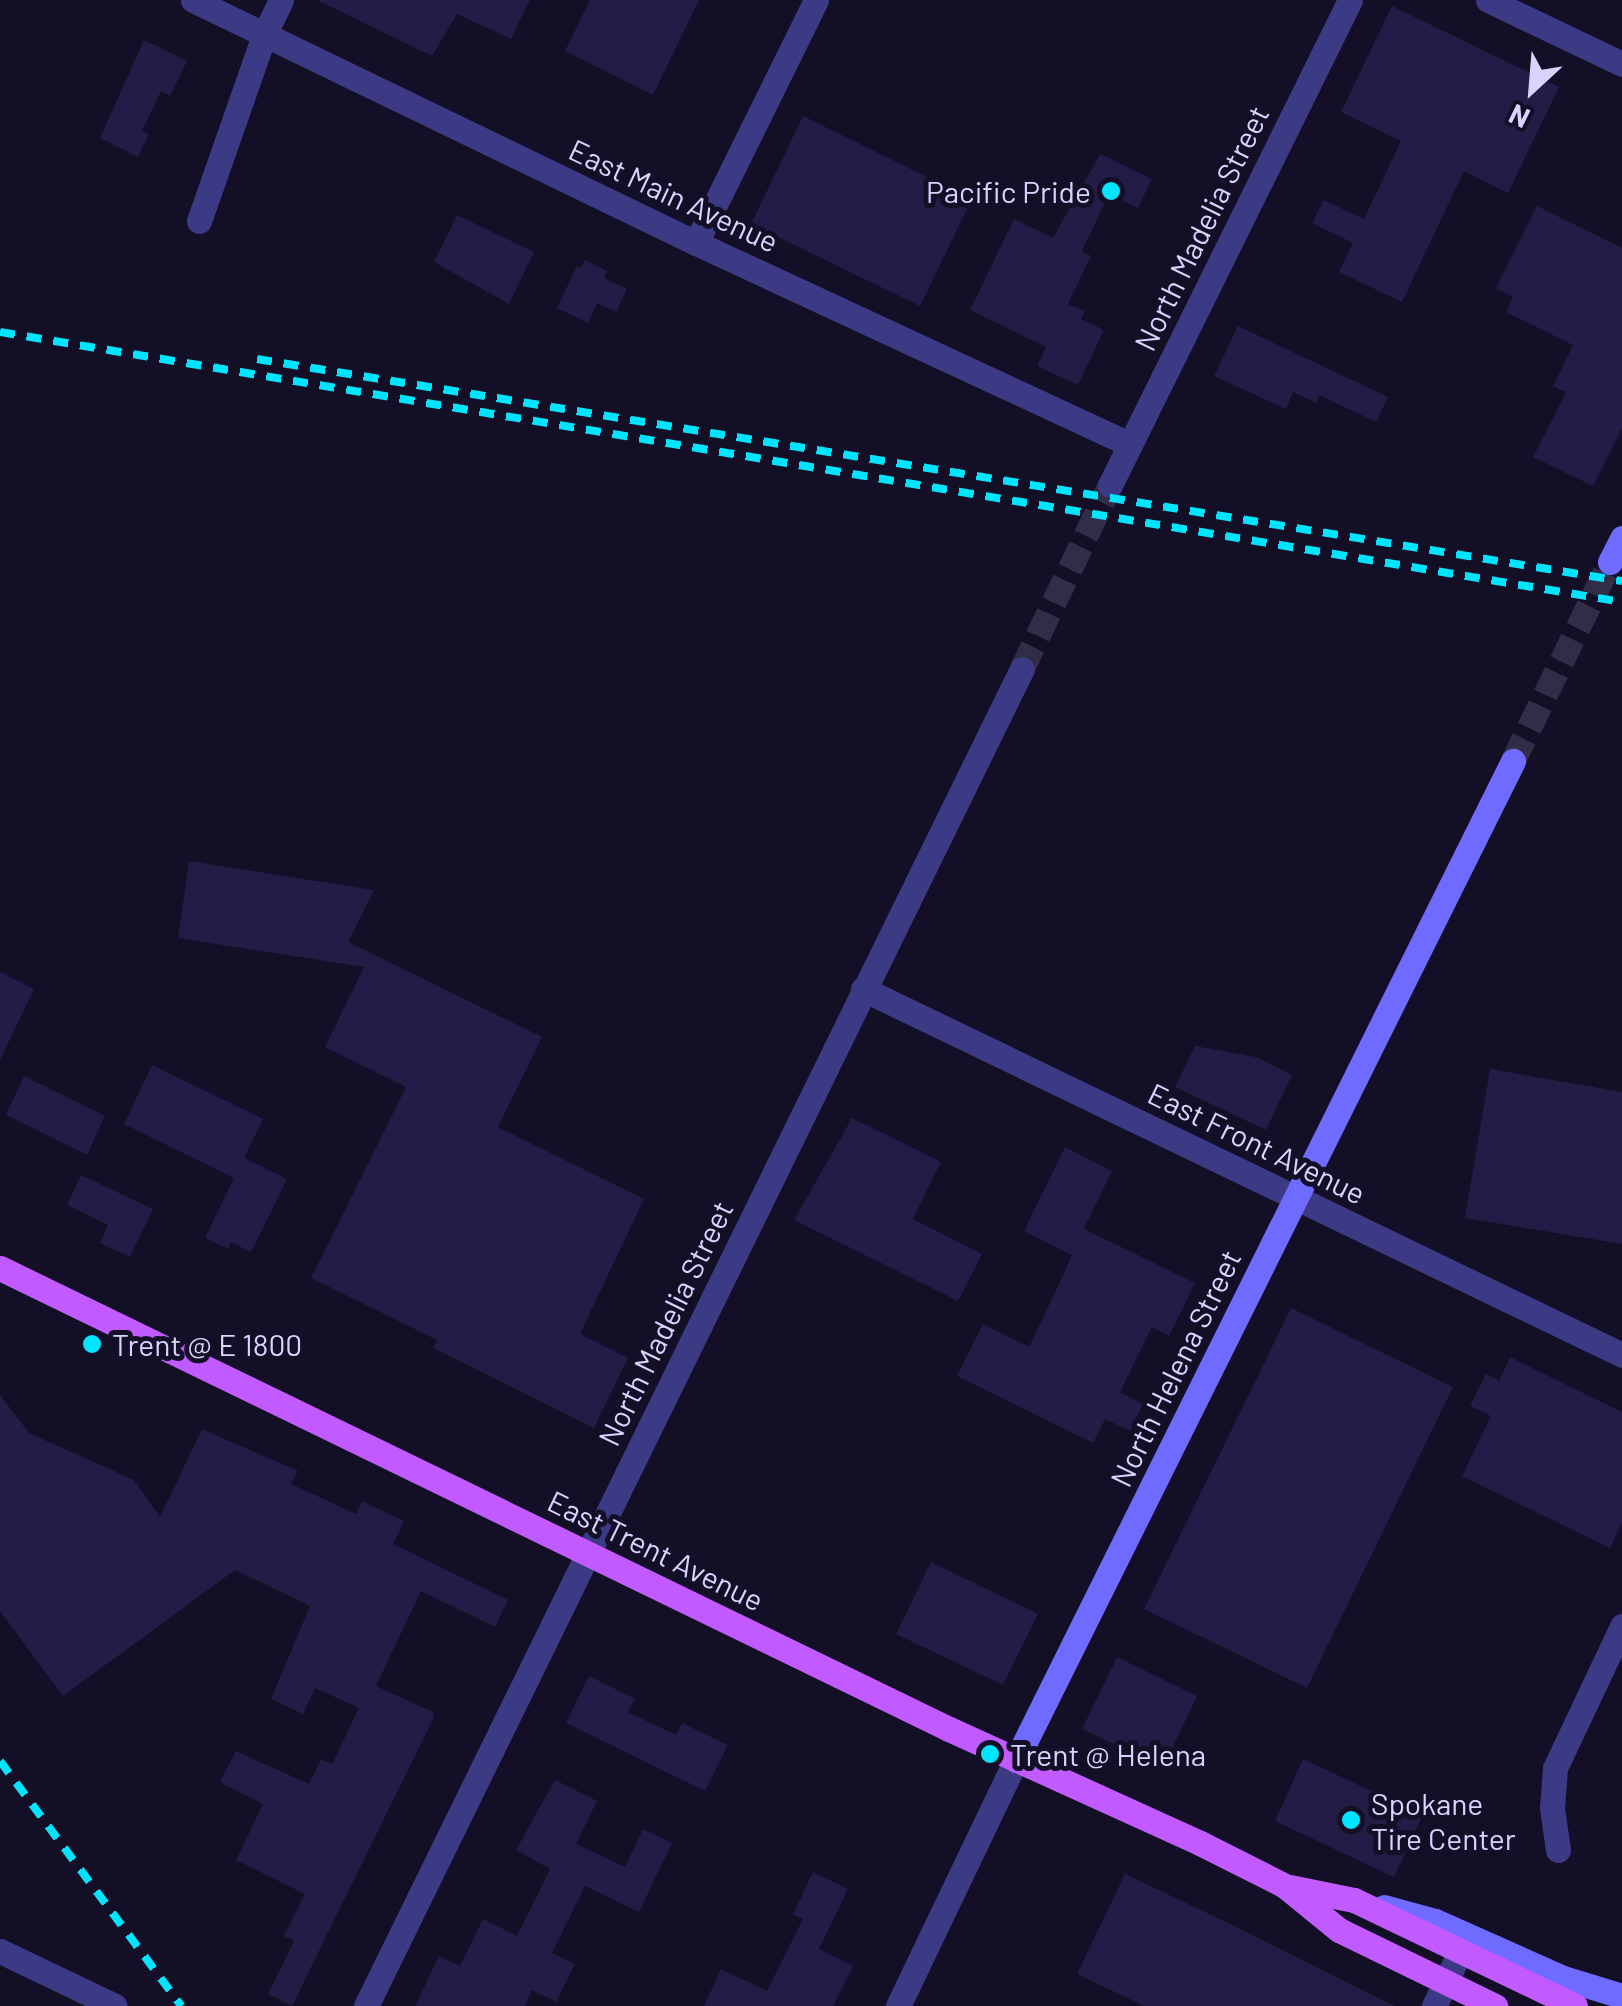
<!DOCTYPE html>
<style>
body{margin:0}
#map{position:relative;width:1622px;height:2006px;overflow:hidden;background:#130f26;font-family:Barlow,sans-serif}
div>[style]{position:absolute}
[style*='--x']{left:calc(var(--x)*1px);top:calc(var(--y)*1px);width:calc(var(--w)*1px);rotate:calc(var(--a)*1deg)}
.building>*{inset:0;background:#241b47}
.street-tunnel>*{height:25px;margin-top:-12.5px;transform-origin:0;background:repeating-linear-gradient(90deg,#312d47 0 25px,transparent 0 37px)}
.secondary-tunnel>*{height:25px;margin-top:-12.5px;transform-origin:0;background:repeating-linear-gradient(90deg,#312d47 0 25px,transparent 0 37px)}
.street>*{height:25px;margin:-12.5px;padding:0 12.5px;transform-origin:12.5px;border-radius:12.5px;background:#3d3a85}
.secondary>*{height:25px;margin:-12.5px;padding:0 12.5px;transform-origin:12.5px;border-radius:12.5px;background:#6f6bff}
.primary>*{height:25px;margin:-12.5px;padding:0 12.5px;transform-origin:12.5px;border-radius:12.5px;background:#c25bff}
.rail>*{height:8px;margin-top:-4px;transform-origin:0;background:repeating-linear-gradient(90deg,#00e5ff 0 15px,transparent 0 27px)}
.dots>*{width:28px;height:28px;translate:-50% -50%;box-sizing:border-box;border:5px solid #130f26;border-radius:50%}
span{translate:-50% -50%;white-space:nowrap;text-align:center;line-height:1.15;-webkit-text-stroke:10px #130f26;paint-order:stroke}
.poi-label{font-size:30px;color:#d9d4ff}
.right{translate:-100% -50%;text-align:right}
.left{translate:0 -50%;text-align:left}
.street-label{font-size:30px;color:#d9d4ff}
.north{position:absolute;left:1482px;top:40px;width:100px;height:100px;-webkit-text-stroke:8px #130f26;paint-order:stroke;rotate:206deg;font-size:28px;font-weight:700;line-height:40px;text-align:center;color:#d9d4ff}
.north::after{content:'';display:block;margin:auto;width:35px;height:45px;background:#d9d4ff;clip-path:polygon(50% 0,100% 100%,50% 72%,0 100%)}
</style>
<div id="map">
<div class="building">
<i style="clip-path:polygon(317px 0,530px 0,511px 39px,457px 14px,432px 56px)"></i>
<i style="clip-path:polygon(590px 0,699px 0,653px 95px,565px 51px)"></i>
<i style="clip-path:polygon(1392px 6px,1559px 87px,1508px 193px,1464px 171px,1402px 302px,1339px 272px,1353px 243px,1312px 223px,1324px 200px,1364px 219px,1401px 141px,1341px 112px)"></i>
<i style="clip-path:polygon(144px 40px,187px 61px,170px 96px,161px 91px,142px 131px,149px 134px,138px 157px,100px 138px)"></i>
<i style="clip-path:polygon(803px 116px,972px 199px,920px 306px,751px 224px)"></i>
<i style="clip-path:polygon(1100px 154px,1152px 179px,1138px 208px,1109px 194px,1082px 251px,1091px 256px,1068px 304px,1085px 311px,1081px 319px,1104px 330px,1078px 385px,1037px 366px,1046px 347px,970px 310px,1014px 219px,1053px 238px)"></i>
<i style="clip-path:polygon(1537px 206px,1622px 248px,1622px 428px,1593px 486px,1533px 457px,1566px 392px,1553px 386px,1573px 345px,1506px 312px,1513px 297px,1496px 288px)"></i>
<i style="clip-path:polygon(457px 215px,534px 252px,509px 304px,434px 262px)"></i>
<i style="clip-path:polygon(585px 260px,607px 271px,604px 278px,627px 289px,616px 312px,597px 303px,588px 323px,557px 308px,577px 266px,581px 268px)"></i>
<i style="clip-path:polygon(1238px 326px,1388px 397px,1376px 422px,1319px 395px,1316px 403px,1293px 392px,1286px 409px,1214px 376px)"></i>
<i style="clip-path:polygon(189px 861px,374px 890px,348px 942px,542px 1037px,498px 1127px,644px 1199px,580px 1334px,628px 1358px,594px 1428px,433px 1348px,437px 1340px,311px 1278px,406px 1087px,325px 1047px,364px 967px,178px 938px)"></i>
<i style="clip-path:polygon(0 972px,34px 989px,0 1060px)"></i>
<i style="clip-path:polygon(1195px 1046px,1256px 1057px,1292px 1075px,1266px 1130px,1175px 1087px)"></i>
<i style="clip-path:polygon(152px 1065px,263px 1119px,244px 1158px,287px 1179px,251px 1252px,231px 1242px,228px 1249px,205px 1238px,234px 1178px,124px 1124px)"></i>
<i style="clip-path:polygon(1490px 1069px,1622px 1092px,1622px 1244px,1465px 1218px)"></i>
<i style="clip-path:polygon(24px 1076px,105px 1116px,87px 1155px,6px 1115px)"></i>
<i style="clip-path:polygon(852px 1118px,941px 1162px,913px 1219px,982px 1254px,958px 1301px,794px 1220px)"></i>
<i style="clip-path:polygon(1065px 1147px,1112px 1171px,1084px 1229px,1195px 1283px,1169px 1336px,1152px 1327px,1120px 1392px,1143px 1404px,1130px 1431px,1105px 1419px,1093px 1443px,957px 1376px,983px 1324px,1029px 1347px,1060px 1282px,1072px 1255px,1024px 1231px)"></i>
<i style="clip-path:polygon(81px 1175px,153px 1209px,130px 1257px,100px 1243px,108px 1225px,67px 1205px)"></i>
<i style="clip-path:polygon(1291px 1308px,1453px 1387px,1307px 1688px,1144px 1609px)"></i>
<i style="clip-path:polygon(1510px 1357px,1622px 1412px,1622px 1523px,1610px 1548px,1462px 1476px,1491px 1416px,1470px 1406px,1486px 1374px,1499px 1381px)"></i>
<i style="clip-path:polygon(0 1395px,29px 1433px,134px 1480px,160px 1517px,202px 1429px,298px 1471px,291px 1484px,356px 1514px,362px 1501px,404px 1521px,393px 1544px,508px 1600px,495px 1627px,421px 1591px,376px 1686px,433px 1712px,434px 1717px,292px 2006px,268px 1994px,294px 1941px,284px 1936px,305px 1894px,236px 1860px,263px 1804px,220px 1782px,236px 1751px,309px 1784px,321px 1759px,332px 1764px,359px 1708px,315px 1688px,303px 1714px,271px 1699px,310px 1606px,235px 1570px,63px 1696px,0 1611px)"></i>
<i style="clip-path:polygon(931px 1562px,1038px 1614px,1003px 1685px,896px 1634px)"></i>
<i style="clip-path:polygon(1117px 1657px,1197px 1696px,1163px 1768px,1082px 1729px)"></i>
<i style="clip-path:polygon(589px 1676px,635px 1699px,628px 1712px,676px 1735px,682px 1723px,728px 1745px,705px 1791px,566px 1723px)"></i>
<i style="clip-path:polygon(1303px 1759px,1423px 1815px,1394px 1877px,1275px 1821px)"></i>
<i style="clip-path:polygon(555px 1780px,597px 1801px,576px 1844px,625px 1867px,643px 1829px,672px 1843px,639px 1912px,585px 1886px,552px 1953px,575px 1964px,556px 2002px,532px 1990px,525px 2006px,415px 2006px,439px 1956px,460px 1966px,483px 1919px,517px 1936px,550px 1869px,516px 1850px)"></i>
<i style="clip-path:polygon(813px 1872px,848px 1889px,819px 1949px,853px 1966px,833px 2006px,704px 2006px,721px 1969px,767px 1991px,803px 1919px,793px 1914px)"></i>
<i style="clip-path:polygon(1125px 1874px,1222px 1920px,1394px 2006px,1144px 2006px,1077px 1974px)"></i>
</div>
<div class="street-tunnel">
<i style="--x:1022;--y:669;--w:204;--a:-64.4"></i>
</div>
<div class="secondary-tunnel">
<i style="--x:1513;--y:761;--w:221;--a:-64"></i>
</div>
<div class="street">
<i style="--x:193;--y:0;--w:559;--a:25.79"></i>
<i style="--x:696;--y:243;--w:477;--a:24.9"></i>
<i style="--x:1488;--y:0;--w:148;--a:25.5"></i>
<i style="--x:199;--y:221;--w:197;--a:-70.7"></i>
<i style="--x:264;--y:35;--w:39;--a:-64"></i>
<i style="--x:696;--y:243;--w:271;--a:-63.7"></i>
<i style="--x:1110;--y:485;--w:541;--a:-63.67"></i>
<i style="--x:863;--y:989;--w:843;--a:25.74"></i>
<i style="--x:1558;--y:1850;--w:42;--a:-98.1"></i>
<i style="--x:1552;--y:1808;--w:40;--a:-85.7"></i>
<i style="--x:1555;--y:1768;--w:157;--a:-64.7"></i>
<i style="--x:0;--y:1951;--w:127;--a:25.6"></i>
<i style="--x:366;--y:2006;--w:1489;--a:-63.87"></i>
<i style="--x:898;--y:2006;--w:273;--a:-64.4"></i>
<i style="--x:1434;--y:2006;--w:60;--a:-64.3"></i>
</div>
<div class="secondary">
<i style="--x:1610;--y:562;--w:27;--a:-63"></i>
<i style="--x:1016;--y:1760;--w:1116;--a:-63.55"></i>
<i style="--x:1384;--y:1907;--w:53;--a:15.4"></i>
<i style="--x:1435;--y:1921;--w:140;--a:24"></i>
<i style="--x:1563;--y:1978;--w:62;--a:17"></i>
</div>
<div class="primary">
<i style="--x:0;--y:1268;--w:1055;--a:25.91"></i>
<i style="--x:949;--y:1729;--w:276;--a:24.4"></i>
<i style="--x:1200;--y:1843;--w:95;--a:26.8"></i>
<i style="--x:1285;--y:1886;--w:70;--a:39.2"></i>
<i style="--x:1339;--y:1930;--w:174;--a:26"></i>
<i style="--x:1290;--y:1887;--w:65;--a:11.5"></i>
<i style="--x:1354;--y:1900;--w:245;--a:25.6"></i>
</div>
<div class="rail">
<i style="--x:0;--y:332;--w:1644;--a:9.45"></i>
<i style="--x:257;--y:359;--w:1383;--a:9.24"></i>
<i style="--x:0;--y:1761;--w:305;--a:53.5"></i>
</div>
<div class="dots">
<i style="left:1111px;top:191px;background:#00e5ff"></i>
<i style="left:92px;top:1344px;background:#00e5ff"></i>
<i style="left:990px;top:1754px;background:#00e5ff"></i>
<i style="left:1351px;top:1820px;background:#00e5ff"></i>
</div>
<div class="poi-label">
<span class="right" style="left:1091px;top:191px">Pacific Pride</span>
<span class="left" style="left:112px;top:1344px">Trent @ E 1800</span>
<span class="left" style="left:1010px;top:1754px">Trent @ Helena</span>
<span class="left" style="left:1371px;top:1820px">Spokane<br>Tire Center</span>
</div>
<div class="street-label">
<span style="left:674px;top:195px;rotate:25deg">East Main Avenue</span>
<span style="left:1201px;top:228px;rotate:-64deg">North Madelia Street</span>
<span style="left:1257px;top:1143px;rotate:26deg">East Front Avenue</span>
<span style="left:665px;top:1323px;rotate:-64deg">North Madelia Street</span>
<span style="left:1175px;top:1368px;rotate:-64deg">North Helena Street</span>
<span style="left:656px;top:1550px;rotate:26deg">East Trent Avenue</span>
</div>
<div class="north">N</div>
</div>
